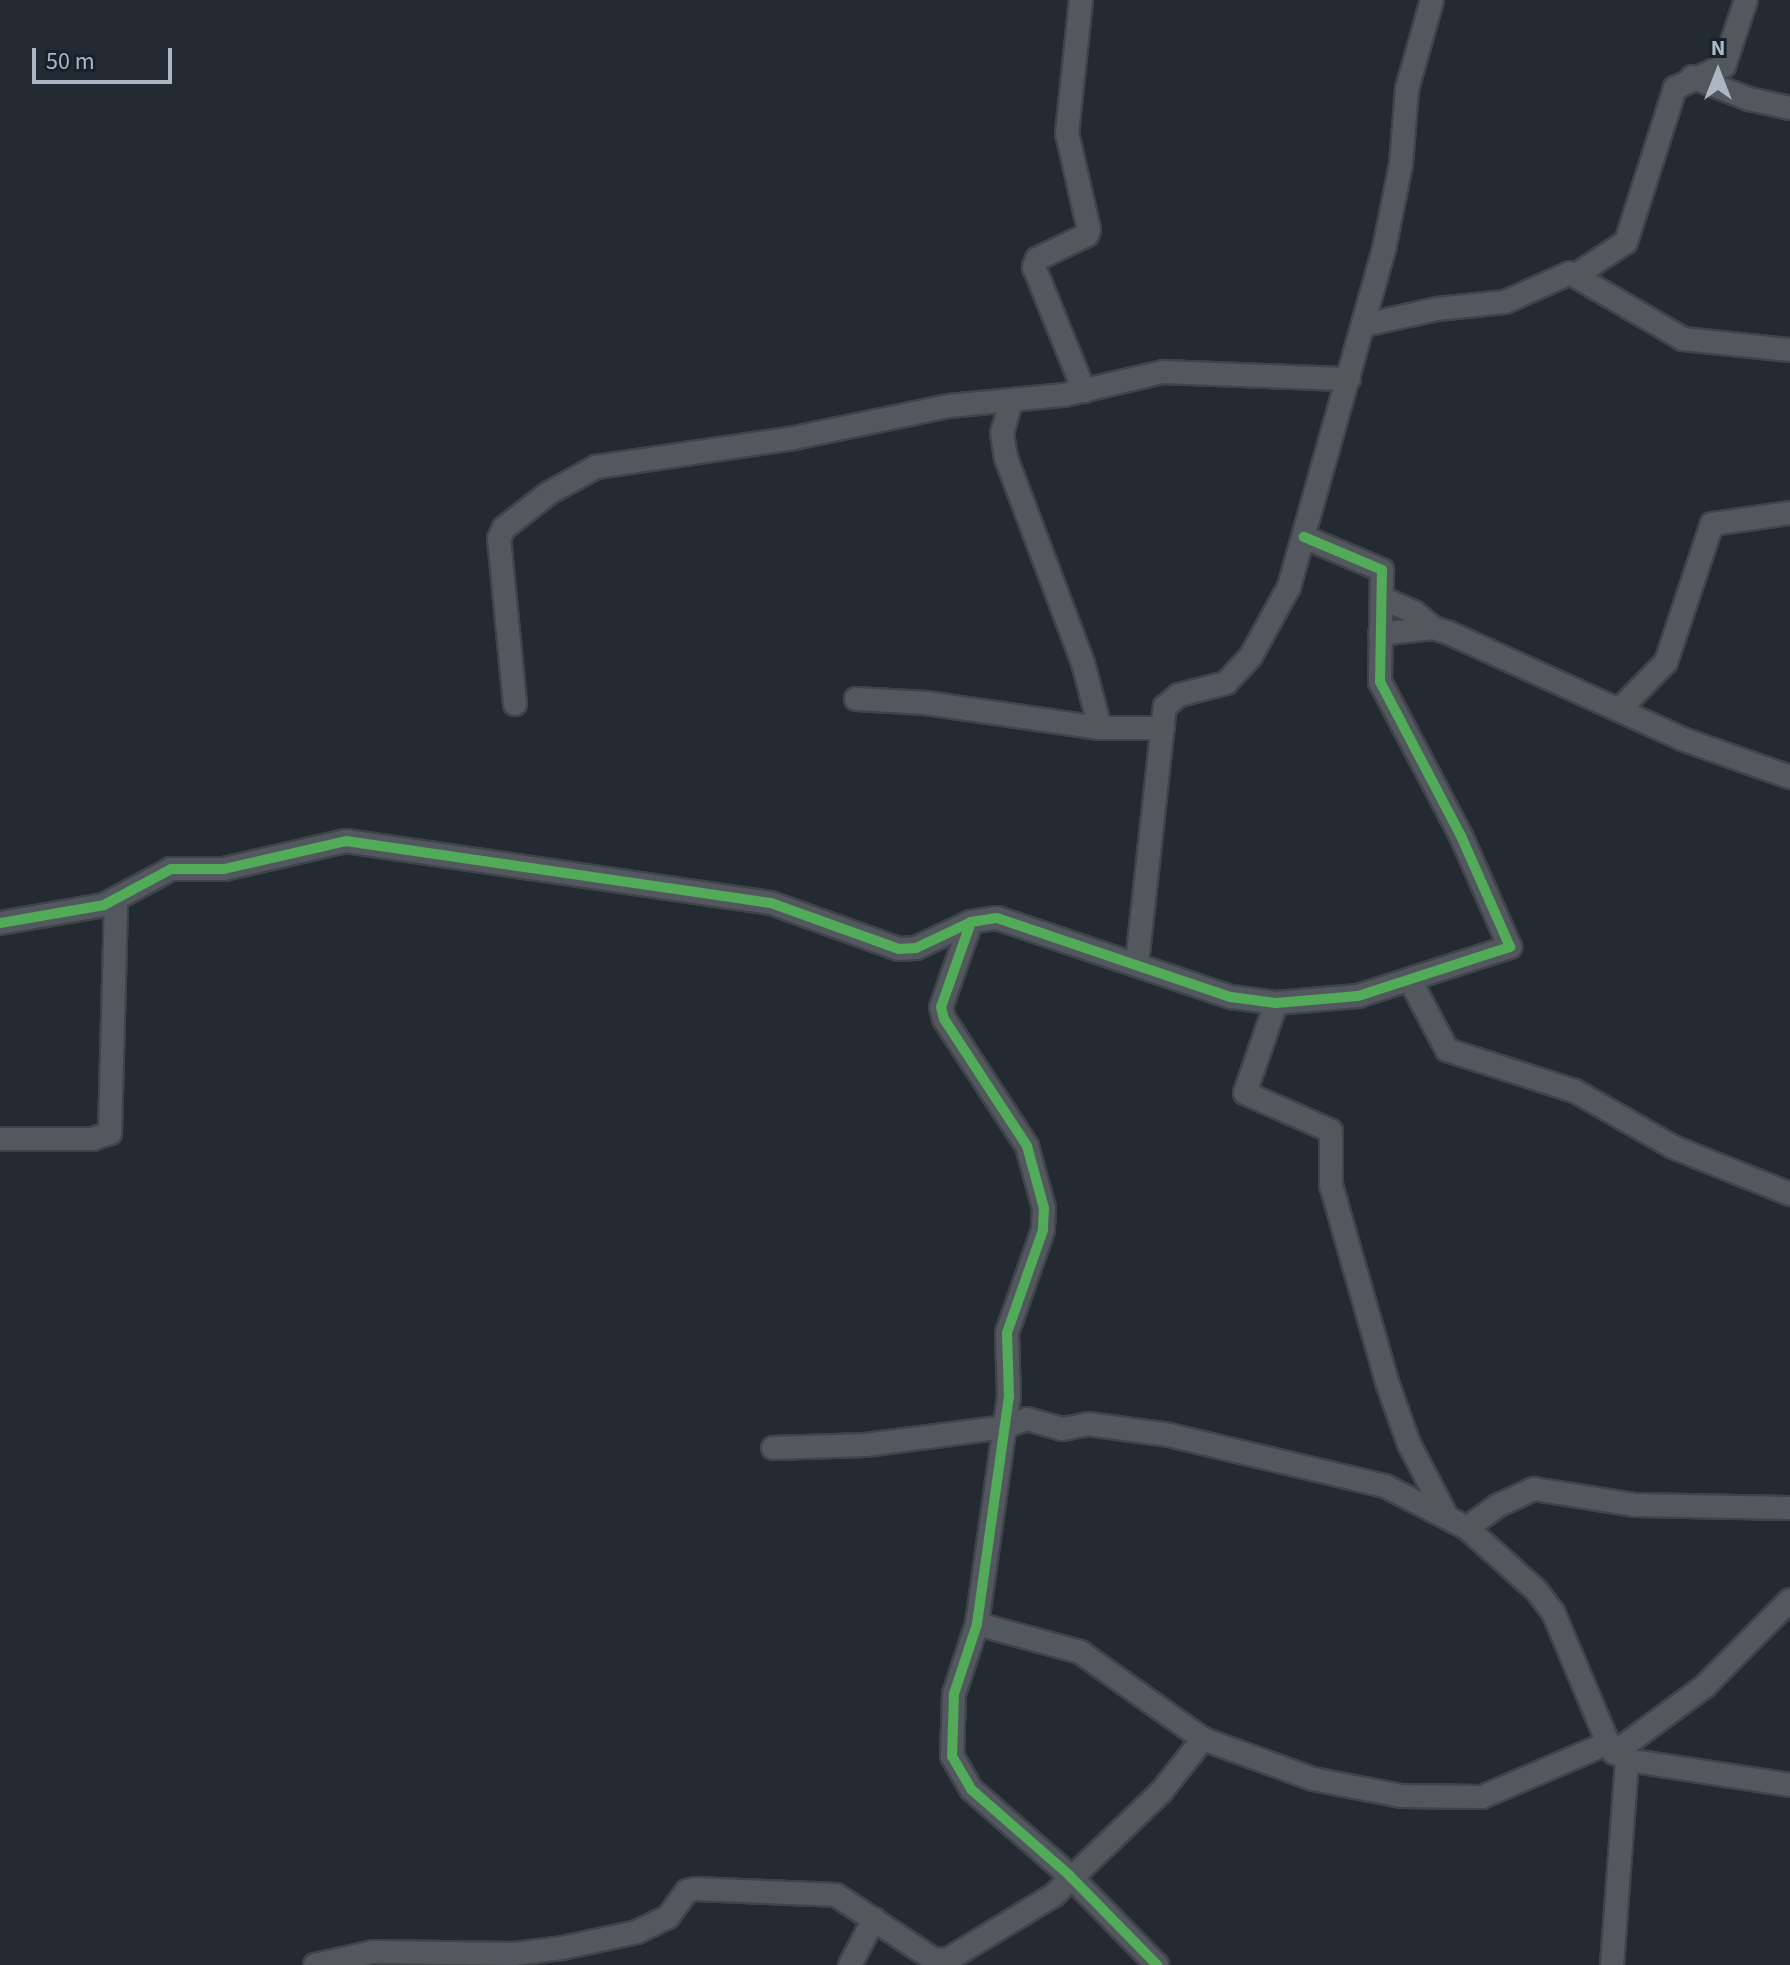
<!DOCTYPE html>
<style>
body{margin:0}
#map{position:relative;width:1790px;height:1965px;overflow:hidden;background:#242a31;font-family:"Source Sans 3",sans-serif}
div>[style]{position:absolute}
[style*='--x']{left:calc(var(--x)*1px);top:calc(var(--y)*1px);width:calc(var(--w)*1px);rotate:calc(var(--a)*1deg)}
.roads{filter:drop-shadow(2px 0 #40444a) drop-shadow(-2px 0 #40444a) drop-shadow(0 2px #40444a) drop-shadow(0 -2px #40444a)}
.minor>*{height:22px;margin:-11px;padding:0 11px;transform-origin:11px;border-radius:11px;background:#53585f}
.cycleway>*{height:10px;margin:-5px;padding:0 5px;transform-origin:5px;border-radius:5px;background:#51ab58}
span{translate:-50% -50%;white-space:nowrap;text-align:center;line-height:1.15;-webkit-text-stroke:7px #18212a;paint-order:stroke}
.north{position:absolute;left:1678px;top:32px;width:80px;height:80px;-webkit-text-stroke:6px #18212a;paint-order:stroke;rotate:0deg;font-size:22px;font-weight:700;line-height:32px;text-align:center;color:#acb7c3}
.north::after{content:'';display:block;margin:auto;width:28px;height:36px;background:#acb7c3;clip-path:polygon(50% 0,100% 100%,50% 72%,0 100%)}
.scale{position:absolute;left:32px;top:48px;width:140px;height:36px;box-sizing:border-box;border:4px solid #acb7c3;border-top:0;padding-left:10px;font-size:24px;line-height:28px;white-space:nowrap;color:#acb7c3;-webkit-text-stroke:6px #18212a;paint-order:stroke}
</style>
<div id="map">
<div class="roads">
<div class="minor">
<i style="--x:1081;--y:0;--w:134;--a:96"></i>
<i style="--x:1067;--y:133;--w:99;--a:77.2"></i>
<i style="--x:1089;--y:230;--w:5;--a:112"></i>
<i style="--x:1087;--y:235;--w:55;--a:154.4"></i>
<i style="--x:1037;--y:259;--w:9;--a:111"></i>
<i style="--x:1034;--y:267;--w:134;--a:68"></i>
<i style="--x:1692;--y:77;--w:61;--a:21.1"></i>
<i style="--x:1749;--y:99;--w:42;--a:12.4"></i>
<i style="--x:1576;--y:275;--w:60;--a:-33.4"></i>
<i style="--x:1626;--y:242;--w:162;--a:-72.3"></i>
<i style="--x:1675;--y:88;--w:54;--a:-24.2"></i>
<i style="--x:1724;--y:66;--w:70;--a:-71.6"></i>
<i style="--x:1364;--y:325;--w:75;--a:-12.4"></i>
<i style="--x:1437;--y:309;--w:68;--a:-5.9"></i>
<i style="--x:1505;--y:302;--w:71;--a:-24"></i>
<i style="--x:1570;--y:273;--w:131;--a:30.3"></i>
<i style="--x:1683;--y:339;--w:108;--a:5.9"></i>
<i style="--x:1011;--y:402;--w:32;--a:106"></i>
<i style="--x:1002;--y:433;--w:25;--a:81"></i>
<i style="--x:1006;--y:458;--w:219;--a:69.4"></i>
<i style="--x:1083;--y:663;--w:67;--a:75.3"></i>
<i style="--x:1382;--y:598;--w:35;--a:24"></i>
<i style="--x:1414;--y:612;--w:25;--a:40"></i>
<i style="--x:1380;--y:634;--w:53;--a:-6.5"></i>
<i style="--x:1433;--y:628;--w:17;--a:17"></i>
<i style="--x:1449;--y:633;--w:259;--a:24.4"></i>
<i style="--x:1685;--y:740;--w:111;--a:19.4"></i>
<i style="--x:856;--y:699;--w:70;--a:3.3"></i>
<i style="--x:926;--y:703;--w:176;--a:8.2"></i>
<i style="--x:1100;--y:728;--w:63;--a:0"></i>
<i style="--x:515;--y:704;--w:166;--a:-95.5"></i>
<i style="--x:499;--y:539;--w:12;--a:-66"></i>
<i style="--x:504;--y:528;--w:57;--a:-37.9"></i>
<i style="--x:549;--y:493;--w:54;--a:-29"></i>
<i style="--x:596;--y:467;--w:200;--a:-8.3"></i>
<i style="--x:794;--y:438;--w:158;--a:-11.7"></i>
<i style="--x:949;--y:406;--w:116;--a:-5.5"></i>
<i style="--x:1064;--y:395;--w:102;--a:-13.1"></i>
<i style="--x:1163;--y:372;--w:186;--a:2.2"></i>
<i style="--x:1619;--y:710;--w:67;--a:-45.6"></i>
<i style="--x:1666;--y:662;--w:145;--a:-71.6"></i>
<i style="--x:1712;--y:524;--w:79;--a:-8"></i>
<i style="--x:971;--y:922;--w:90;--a:109.4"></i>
<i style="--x:941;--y:1007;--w:12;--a:76"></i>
<i style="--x:944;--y:1019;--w:152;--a:56.8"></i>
<i style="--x:1027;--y:1146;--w:64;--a:74.7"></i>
<i style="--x:1044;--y:1208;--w:22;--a:93"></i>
<i style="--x:1043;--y:1230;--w:109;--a:109.3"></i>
<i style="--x:1007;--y:1333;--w:63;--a:88.2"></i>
<i style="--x:1009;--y:1396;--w:230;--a:98"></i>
<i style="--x:977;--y:1624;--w:74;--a:108.2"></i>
<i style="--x:954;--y:1694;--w:62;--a:91.8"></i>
<i style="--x:952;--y:1756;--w:39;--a:60"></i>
<i style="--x:972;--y:1790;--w:129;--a:41.2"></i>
<i style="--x:1069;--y:1875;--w:126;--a:45.6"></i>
<i style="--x:0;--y:923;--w:106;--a:-9.8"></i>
<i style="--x:104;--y:905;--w:76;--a:-28.2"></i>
<i style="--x:171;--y:869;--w:53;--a:0"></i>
<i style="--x:224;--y:869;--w:125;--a:-12.9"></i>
<i style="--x:346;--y:841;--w:429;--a:8.3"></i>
<i style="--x:771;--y:903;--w:136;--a:19.8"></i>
<i style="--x:899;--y:949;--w:17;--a:-3"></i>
<i style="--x:916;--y:948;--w:61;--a:-25.3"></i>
<i style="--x:971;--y:922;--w:26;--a:-9"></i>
<i style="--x:997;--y:918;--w:247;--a:18.7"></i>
<i style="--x:1231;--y:997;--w:45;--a:7.6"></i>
<i style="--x:1276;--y:1003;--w:82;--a:-4.9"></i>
<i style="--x:1358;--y:996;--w:160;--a:-17.9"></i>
<i style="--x:1510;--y:947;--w:121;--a:-113.8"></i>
<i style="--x:1461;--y:836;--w:174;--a:-117.7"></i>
<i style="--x:1380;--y:682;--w:112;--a:-89"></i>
<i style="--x:1382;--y:570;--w:85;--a:-157.1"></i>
<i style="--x:1137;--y:963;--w:258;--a:-83.8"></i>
<i style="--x:1165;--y:707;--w:18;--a:-41"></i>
<i style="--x:1179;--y:695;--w:49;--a:-14.3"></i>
<i style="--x:1226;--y:683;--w:37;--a:-47"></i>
<i style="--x:1251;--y:656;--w:79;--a:-61.2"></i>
<i style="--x:1289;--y:587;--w:351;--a:-74.3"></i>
<i style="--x:1384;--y:249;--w:87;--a:-78.7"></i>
<i style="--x:1401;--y:164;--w:75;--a:-85.4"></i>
<i style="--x:1407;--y:89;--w:92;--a:-74.3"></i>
<i style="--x:1410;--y:980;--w:79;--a:62.1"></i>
<i style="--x:1447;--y:1050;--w:134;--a:17.8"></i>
<i style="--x:1575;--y:1091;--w:113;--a:29.7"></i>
<i style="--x:1673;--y:1147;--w:126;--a:21.9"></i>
<i style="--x:1276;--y:1003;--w:95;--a:109"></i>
<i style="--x:1245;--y:1093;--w:94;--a:23.8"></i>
<i style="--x:1331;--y:1131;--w:54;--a:90"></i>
<i style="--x:1331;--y:1185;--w:208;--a:74.1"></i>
<i style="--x:1388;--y:1385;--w:63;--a:70.4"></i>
<i style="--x:1409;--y:1444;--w:80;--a:62.5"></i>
<i style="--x:0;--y:1139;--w:92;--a:0"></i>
<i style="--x:92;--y:1139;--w:19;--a:-18"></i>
<i style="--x:110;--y:1133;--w:234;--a:-88.5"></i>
<i style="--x:773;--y:1448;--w:93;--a:-1.8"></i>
<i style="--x:866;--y:1445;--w:139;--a:-7.4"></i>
<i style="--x:1004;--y:1427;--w:24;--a:-19"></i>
<i style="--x:1027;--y:1419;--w:37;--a:16"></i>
<i style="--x:1063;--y:1429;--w:25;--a:-11"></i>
<i style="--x:1088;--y:1424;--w:82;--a:7.7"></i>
<i style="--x:1169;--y:1435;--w:222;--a:13.3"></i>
<i style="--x:1385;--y:1486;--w:92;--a:27.1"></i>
<i style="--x:1467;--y:1528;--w:94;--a:42"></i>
<i style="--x:1537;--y:1591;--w:26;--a:53"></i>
<i style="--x:1553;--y:1612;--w:142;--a:67.2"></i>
<i style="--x:1467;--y:1528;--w:37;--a:-36"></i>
<i style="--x:1497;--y:1506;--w:41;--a:-24.7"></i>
<i style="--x:1534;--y:1489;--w:101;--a:9.1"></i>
<i style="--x:1634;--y:1505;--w:156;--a:1.1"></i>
<i style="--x:977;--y:1624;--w:107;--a:15.2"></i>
<i style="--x:1080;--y:1652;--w:151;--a:35.3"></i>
<i style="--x:1203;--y:1739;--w:117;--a:20"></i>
<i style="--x:1313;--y:1779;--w:90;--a:10.9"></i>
<i style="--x:1401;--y:1796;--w:81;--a:0.7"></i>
<i style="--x:1482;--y:1797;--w:137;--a:-23.2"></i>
<i style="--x:1608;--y:1743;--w:25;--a:42"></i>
<i style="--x:1627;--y:1760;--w:165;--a:8.7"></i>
<i style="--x:1614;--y:1753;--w:112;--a:-36.3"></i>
<i style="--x:1704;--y:1687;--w:122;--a:-45.3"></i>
<i style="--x:315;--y:1965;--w:59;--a:-12.6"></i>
<i style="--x:373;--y:1952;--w:141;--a:0.8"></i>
<i style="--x:514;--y:1954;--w:48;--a:-7.1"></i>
<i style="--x:562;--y:1948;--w:77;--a:-12"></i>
<i style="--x:637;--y:1932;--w:34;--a:-26"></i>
<i style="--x:668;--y:1917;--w:32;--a:-54"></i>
<i style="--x:687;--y:1891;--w:8;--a:-14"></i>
<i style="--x:695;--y:1889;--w:141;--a:2.4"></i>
<i style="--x:836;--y:1895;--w:116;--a:33.4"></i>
<i style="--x:933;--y:1959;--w:14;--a:4"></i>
<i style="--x:947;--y:1960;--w:125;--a:-31.3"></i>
<i style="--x:1054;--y:1895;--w:149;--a:-43.9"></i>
<i style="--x:1161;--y:1792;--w:68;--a:-51.6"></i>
<i style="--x:850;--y:1965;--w:52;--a:-62.4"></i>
<i style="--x:1612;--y:1965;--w:206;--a:-85.8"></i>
</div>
</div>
<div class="cycleway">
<i style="--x:971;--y:922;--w:90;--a:109.4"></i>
<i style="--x:941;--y:1007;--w:12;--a:76"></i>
<i style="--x:944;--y:1019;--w:152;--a:56.8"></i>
<i style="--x:1027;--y:1146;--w:64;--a:74.7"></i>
<i style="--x:1044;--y:1208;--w:22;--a:93"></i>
<i style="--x:1043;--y:1230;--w:109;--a:109.3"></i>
<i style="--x:1007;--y:1333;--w:63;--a:88.2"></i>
<i style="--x:1009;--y:1396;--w:230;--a:98"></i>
<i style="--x:977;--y:1624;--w:74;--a:108.2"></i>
<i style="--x:954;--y:1694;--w:62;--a:91.8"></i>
<i style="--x:952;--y:1756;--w:39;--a:60"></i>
<i style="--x:972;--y:1790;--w:129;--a:41.2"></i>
<i style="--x:1069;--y:1875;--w:126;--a:45.6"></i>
<i style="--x:0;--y:923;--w:106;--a:-9.8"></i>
<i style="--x:104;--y:905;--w:76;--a:-28.2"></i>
<i style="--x:171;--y:869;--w:53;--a:0"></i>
<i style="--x:224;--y:869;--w:125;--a:-12.9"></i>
<i style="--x:346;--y:841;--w:429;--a:8.3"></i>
<i style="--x:771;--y:903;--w:136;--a:19.8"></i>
<i style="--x:899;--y:949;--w:17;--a:-3"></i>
<i style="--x:916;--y:948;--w:61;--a:-25.3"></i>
<i style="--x:971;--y:922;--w:26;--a:-9"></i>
<i style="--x:997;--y:918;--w:247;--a:18.7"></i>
<i style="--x:1231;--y:997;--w:45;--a:7.6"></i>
<i style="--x:1276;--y:1003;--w:82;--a:-4.9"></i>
<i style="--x:1358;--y:996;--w:160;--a:-17.9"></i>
<i style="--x:1510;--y:947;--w:121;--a:-113.8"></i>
<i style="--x:1461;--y:836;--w:174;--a:-117.7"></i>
<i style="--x:1380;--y:682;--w:112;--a:-89"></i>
<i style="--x:1382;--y:570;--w:85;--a:-157.1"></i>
</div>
<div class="north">N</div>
<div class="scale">50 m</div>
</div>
